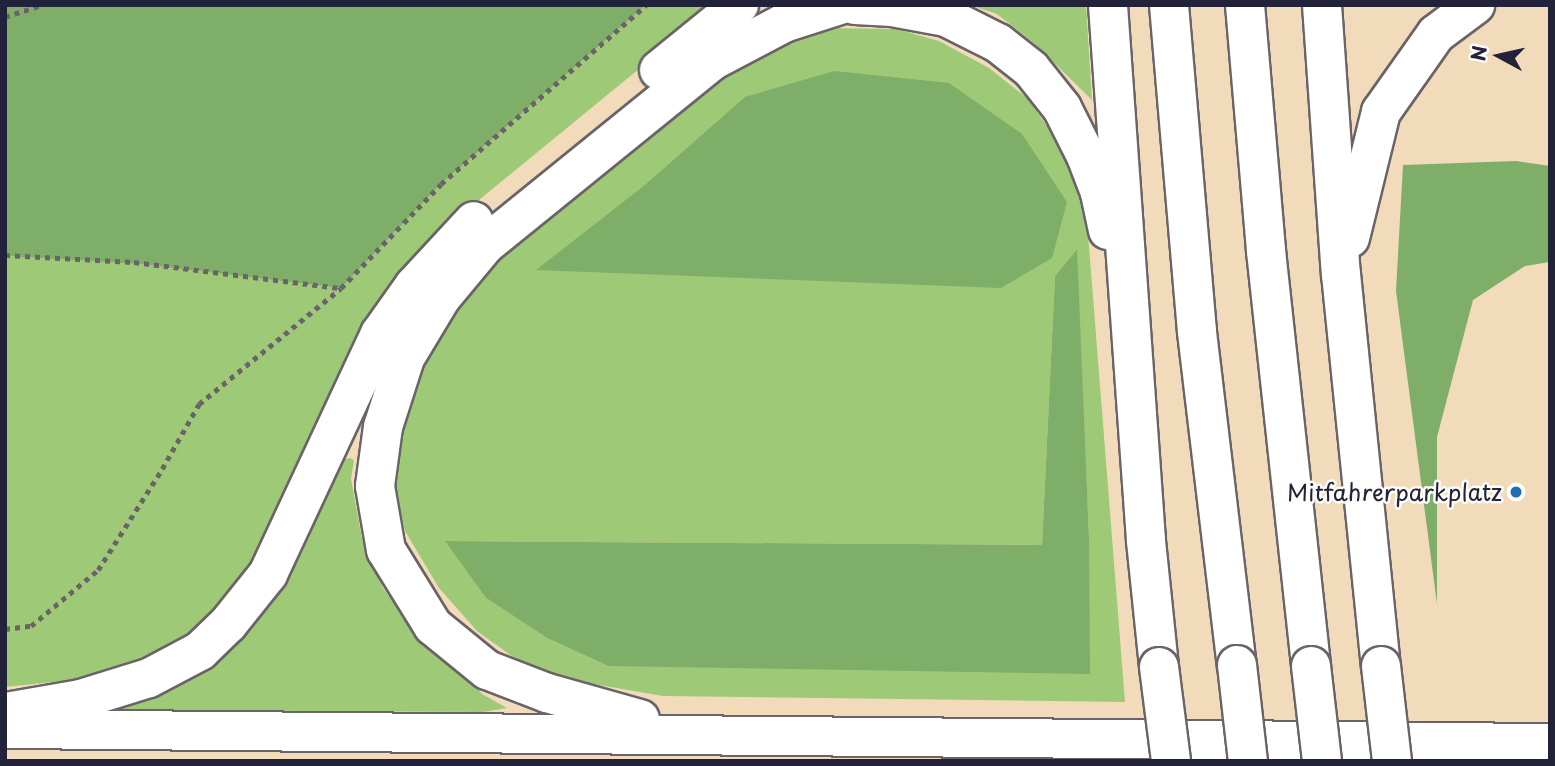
<!DOCTYPE html>
<style>
body{margin:0}
#map{position:relative;width:1555px;height:766px;overflow:hidden;background:#f1dbba;font-family:"Playpen Sans",sans-serif}
div>[style]{position:absolute}
[style*='--x']{left:calc(var(--x)*1px);top:calc(var(--y)*1px);width:calc(var(--w)*1px);rotate:calc(var(--a)*1deg)}
.green>*{inset:0;background:#9eca77}
.forest>*{inset:0;background:#7eae68}
.path>*{height:4.5px;margin-top:-2.25px;transform-origin:0;background:repeating-linear-gradient(90deg,#6a6367 0 5px,transparent 0 10px)}
.roads{filter:drop-shadow(2px 0 #6a6367) drop-shadow(-2px 0 #6a6367) drop-shadow(0 2px #6a6367) drop-shadow(0 -2px #6a6367)}
.highway>*{height:38px;margin:-19px;padding:0 19px;transform-origin:19px;border-radius:19px;background:#fff}
.bridges{filter:drop-shadow(2px 0 #6a6367) drop-shadow(-2px 0 #6a6367) drop-shadow(0 2px #6a6367) drop-shadow(0 -2px #6a6367)}
.highway-bridge>*{height:38px;margin:-19px;padding:0 19px;transform-origin:19px;border-radius:19px;background:#fff}
.dots>*{width:19px;height:19px;translate:-50% -50%;box-sizing:border-box;border:4px solid #fdfcf7;border-radius:50%}
span{translate:-50% -50%;white-space:nowrap;text-align:center;line-height:1.15;-webkit-text-stroke:5px #fdfcf7;paint-order:stroke}
.poi-label{font-size:23px;color:#22223b}
.right{translate:-100% -50%;text-align:right}
.frame{position:absolute;inset:0;border:7px solid #22223b;pointer-events:none}
.north{position:absolute;left:1464px;top:21px;width:70px;height:70px;-webkit-text-stroke:5px #fdfcf7;paint-order:stroke;rotate:278deg;font-size:19px;font-weight:700;line-height:28px;text-align:center;color:#22223b}
.north::after{content:'';display:block;margin:auto;width:24px;height:32px;background:#22223b;clip-path:polygon(50% 0,100% 100%,50% 72%,0 100%)}
</style>
<div id="map">
<div class="green">
<i style="clip-path:polygon(646px 5px,717px 5px,463px 213px,252px 568px,189px 638px,145px 663px,91px 678px,5px 687px,5px 256px,139px 264px,341px 288px,441px 184px)"></i>
<i style="clip-path:polygon(970px 5px,1086px 5px,1092px 100px,1034px 43px,997px 14px)"></i>
<i style="clip-path:polygon(evenodd,828px 28px,896px 29px,939px 41px,989px 68px,1027px 98px,1062px 147px,1087px 221px,1125px 702px,663px 696px,576px 681px,516px 659px,477px 631px,439px 588px,405px 531px,393px 477px,399px 402px,477px 271px,656px 116px,774px 40px,828px 28px,1076px 250px,1089px 537px,608px 666px,547px 638px,486px 598px,446px 541px,1042px 545px,1055px 276px,1076px 250px)"></i>
<i style="clip-path:polygon(350px 458px,354px 460px,351px 479px,362px 539px,383px 588px,420px 639px,449px 667px,472px 681px,482px 694px,507px 708px,483px 712px,116px 710px,117px 705px,147px 698px,341px 460px)"></i>
</div>
<div class="forest">
<i style="clip-path:polygon(5px 5px,646px 5px,441px 184px,341px 288px,139px 264px,5px 256px)"></i>
<i style="clip-path:polygon(834px 71px,949px 83px,1022px 134px,1067px 202px,1052px 258px,1001px 288px,536px 270px,645px 185px,745px 97px)"></i>
<i style="clip-path:polygon(1516px 161px,1550px 166px,1550px 262px,1525px 266px,1473px 300px,1437px 437px,1437px 604px,1396px 291px,1403px 165px)"></i>
<i style="clip-path:polygon(1077px 249px,1089px 537px,1090px 674px,608px 666px,547px 638px,486px 598px,445px 541px,1042px 545px,1055px 276px)"></i>
</div>
<div class="path">
<i style="--x:5;--y:17;--w:38;--a:-18"></i>
<i style="--x:5;--y:255;--w:129;--a:3.1"></i>
<i style="--x:134;--y:262;--w:209;--a:7.2"></i>
<i style="--x:5;--y:629;--w:26;--a:-7"></i>
<i style="--x:31;--y:626;--w:87;--a:-39.9"></i>
<i style="--x:98;--y:570;--w:120;--a:-57.6"></i>
<i style="--x:162;--y:469;--w:75;--a:-60.4"></i>
<i style="--x:199;--y:404;--w:183;--a:-39.2"></i>
<i style="--x:341;--y:288;--w:144;--a:-46.1"></i>
<i style="--x:441;--y:184;--w:272;--a:-41.1"></i>
</div>
<div class="roads">
<div class="highway">
<i style="--x:855;--y:5;--w:37;--a:3"></i>
<i style="--x:892;--y:7;--w:55;--a:10.5"></i>
<i style="--x:946;--y:17;--w:58;--a:26.6"></i>
<i style="--x:998;--y:43;--w:42;--a:38.2"></i>
<i style="--x:1031;--y:69;--w:50;--a:51.5"></i>
<i style="--x:1062;--y:108;--w:54;--a:63.4"></i>
<i style="--x:1086;--y:156;--w:40;--a:69"></i>
<i style="--x:1100;--y:193;--w:38;--a:78"></i>
<i style="--x:1108;--y:5;--w:537;--a:85.94"></i>
<i style="--x:1146;--y:541;--w:127;--a:84.1"></i>
<i style="--x:1169;--y:5;--w:328;--a:85.1"></i>
<i style="--x:1197;--y:332;--w:335;--a:83.2"></i>
<i style="--x:1245;--y:5;--w:247;--a:85.1"></i>
<i style="--x:1266;--y:251;--w:417;--a:83.8"></i>
<i style="--x:1322;--y:5;--w:270;--a:86"></i>
<i style="--x:1341;--y:274;--w:394;--a:84.2"></i>
<i style="--x:659;--y:70;--w:103;--a:-39.1"></i>
<i style="--x:1350;--y:238;--w:130;--a:-76.2"></i>
<i style="--x:1381;--y:112;--w:95;--a:-54.8"></i>
<i style="--x:1436;--y:34;--w:49;--a:-36.6"></i>
<i style="--x:6;--y:712;--w:76;--a:-9.8"></i>
<i style="--x:81;--y:699;--w:71;--a:-17.2"></i>
<i style="--x:149;--y:678;--w:58;--a:-27.9"></i>
<i style="--x:200;--y:651;--w:39;--a:-44"></i>
<i style="--x:228;--y:624;--w:64;--a:-51.3"></i>
<i style="--x:268;--y:574;--w:265;--a:-65"></i>
<i style="--x:380;--y:334;--w:59;--a:-54.7"></i>
<i style="--x:414;--y:286;--w:88;--a:-47.3"></i>
<i style="--x:640;--y:719;--w:97;--a:-164.4"></i>
<i style="--x:547;--y:693;--w:64;--a:-159"></i>
<i style="--x:487;--y:670;--w:70;--a:-140.8"></i>
<i style="--x:433;--y:626;--w:89;--a:-121.7"></i>
<i style="--x:386;--y:550;--w:65;--a:-99.8"></i>
<i style="--x:375;--y:486;--w:60;--a:-82.3"></i>
<i style="--x:383;--y:427;--w:72;--a:-72.3"></i>
<i style="--x:405;--y:358;--w:70;--a:-59"></i>
<i style="--x:441;--y:298;--w:69;--a:-50.3"></i>
<i style="--x:485;--y:245;--w:292;--a:-39"></i>
<i style="--x:712;--y:61;--w:81;--a:-27.8"></i>
<i style="--x:784;--y:23;--w:59;--a:-17.8"></i>
<i style="--x:5;--y:729;--w:1545;--a:0.52"></i>
</div>
</div>
<div class="bridges">
<div class="highway-bridge">
<i style="--x:1237;--y:665;--w:97;--a:83.5"></i>
<i style="--x:1311;--y:666;--w:96;--a:83.4"></i>
<i style="--x:1381;--y:666;--w:96;--a:83.4"></i>
<i style="--x:1159;--y:667;--w:95;--a:82.7"></i>
</div>
</div>
<div class="dots">
<i style="left:1516px;top:492px;background:#1f6fb2"></i>
</div>
<div class="poi-label">
<span class="right" style="left:1502px;top:492px">Mitfahrerparkplatz</span>
</div>
<div class="frame"></div>
<div class="north">N</div>
</div>
